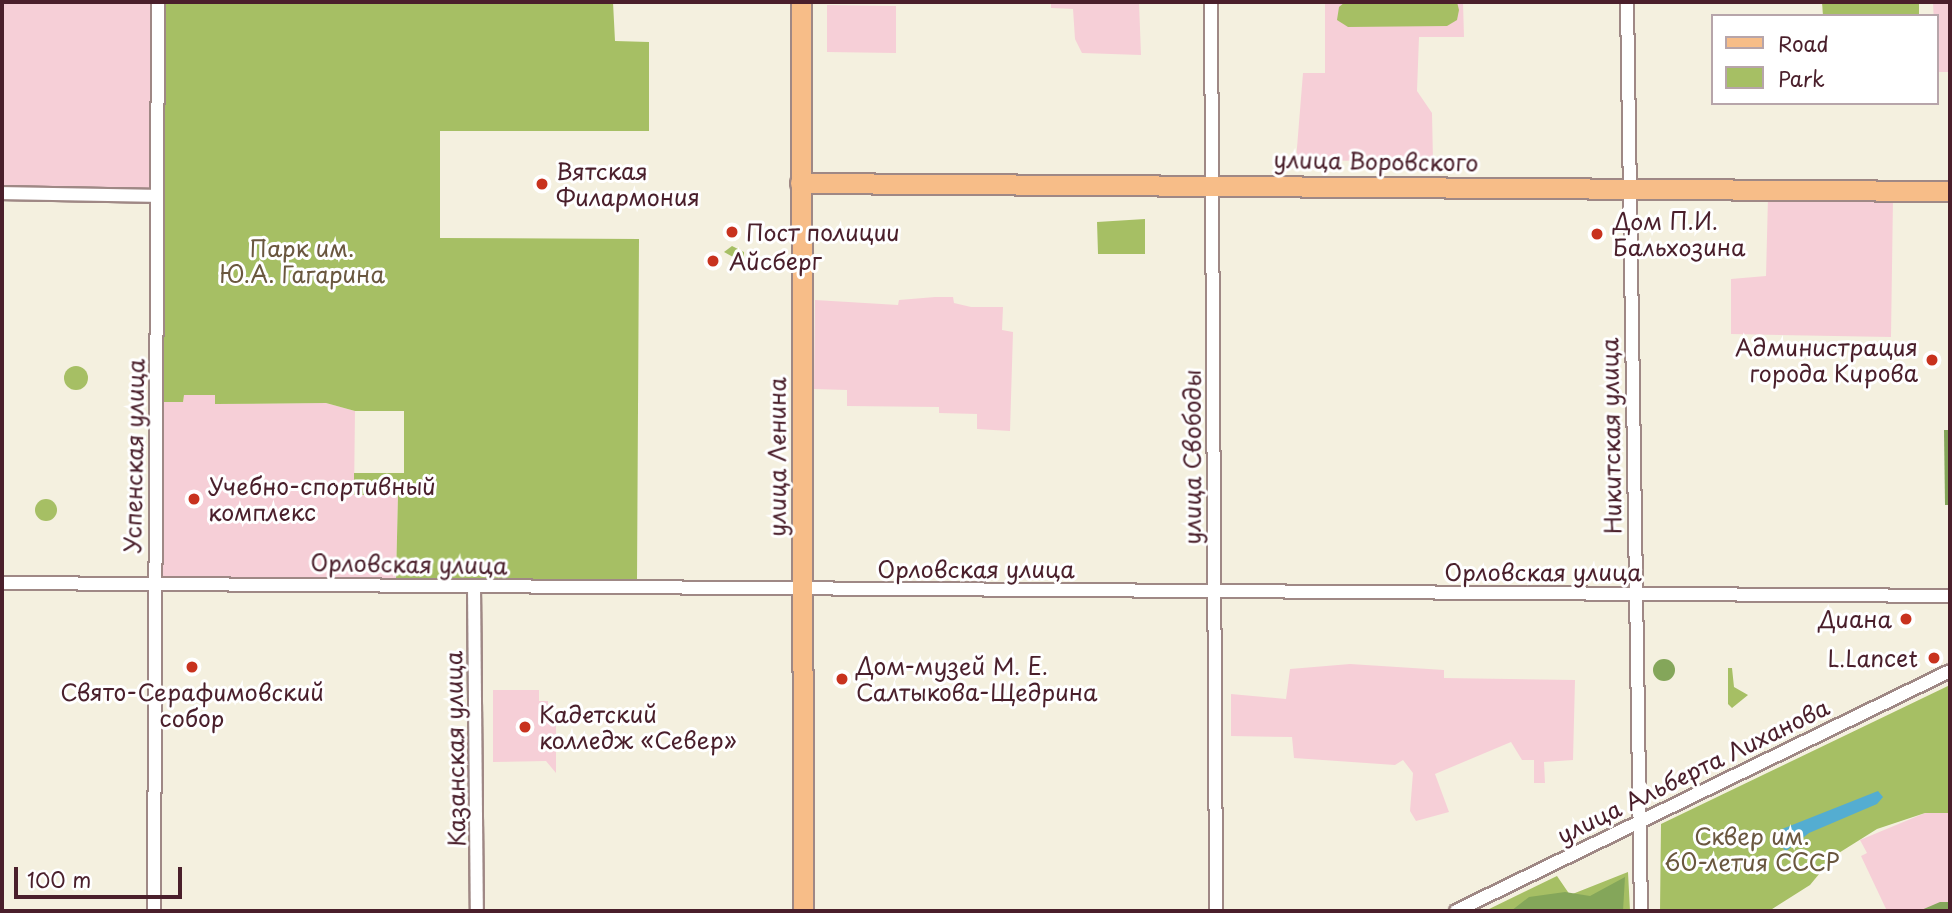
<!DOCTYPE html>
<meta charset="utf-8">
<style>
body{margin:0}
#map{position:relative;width:1952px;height:913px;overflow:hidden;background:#f4f0df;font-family:"Playpen Sans",sans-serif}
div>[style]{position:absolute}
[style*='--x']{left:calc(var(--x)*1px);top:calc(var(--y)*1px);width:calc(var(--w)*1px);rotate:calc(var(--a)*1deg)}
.built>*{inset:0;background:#f6cfd7}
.green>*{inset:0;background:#a6bf64}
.round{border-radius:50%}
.forest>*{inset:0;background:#84a65a}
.water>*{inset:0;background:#54add1}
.roads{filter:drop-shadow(2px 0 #9f8885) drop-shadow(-2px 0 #9f8885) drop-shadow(0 2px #9f8885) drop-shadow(0 -2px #9f8885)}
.street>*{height:12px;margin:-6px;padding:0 6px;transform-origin:6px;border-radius:6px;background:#fff}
.primary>*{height:19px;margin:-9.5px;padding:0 9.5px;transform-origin:9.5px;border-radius:9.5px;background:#f7bd88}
.dots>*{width:19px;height:19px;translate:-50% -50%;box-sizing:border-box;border:4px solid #fff;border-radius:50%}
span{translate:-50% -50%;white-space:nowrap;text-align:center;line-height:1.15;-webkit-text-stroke:6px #fff;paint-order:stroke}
.street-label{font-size:23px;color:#4a1f2b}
.poi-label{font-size:23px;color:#4a1f2b}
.left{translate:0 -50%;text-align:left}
.right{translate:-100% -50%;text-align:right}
.park-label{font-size:23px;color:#6a573f}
.frame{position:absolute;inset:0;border:4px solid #4a1f2b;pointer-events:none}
.legend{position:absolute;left:1711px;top:14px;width:228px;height:91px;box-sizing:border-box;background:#fff;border:2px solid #b7a5aa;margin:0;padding:9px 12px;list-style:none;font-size:21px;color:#4a1f2b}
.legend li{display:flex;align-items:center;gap:14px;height:35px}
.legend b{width:35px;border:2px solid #b7a5aa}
.scale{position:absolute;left:14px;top:867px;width:168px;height:32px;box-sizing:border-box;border:4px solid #4a1f2b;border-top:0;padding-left:9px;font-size:21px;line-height:24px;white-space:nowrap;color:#4a1f2b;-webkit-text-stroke:5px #fff;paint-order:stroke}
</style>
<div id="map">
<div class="built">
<i style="clip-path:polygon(2px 2px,150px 2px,150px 188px,2px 187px)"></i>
<i style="clip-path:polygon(1051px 2px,1139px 2px,1141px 55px,1082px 53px,1075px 39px,1073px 9px,1051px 8px)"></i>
<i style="clip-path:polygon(1325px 2px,1463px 2px,1464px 37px,1419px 37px,1417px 91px,1432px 113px,1433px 162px,1296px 160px,1303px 73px,1325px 73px)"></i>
<i style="clip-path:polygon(1933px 2px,1950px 2px,1950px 72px,1936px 72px)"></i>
<i style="clip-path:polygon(827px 5px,896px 6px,896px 53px,827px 52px)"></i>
<i style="clip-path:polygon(1768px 197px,1893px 198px,1891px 337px,1731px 334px,1731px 279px,1766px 276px)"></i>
<i style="clip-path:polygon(935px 297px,953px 297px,954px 303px,971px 307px,1003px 307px,1002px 330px,1013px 332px,1010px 431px,977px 429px,977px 414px,939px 413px,939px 407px,847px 406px,847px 390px,814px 389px,815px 300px,898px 305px,899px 300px)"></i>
<i style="clip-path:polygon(183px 395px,215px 395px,216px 404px,326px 403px,355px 411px,354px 495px,398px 495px,396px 580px,169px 580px,163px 576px,159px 571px,161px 402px,183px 402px)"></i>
<i style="clip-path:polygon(1350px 664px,1444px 670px,1444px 678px,1575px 680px,1573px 760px,1544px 762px,1545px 783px,1534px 783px,1534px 760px,1522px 760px,1511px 742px,1435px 774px,1449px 812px,1416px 821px,1410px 811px,1413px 773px,1403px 760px,1395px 765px,1294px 758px,1292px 737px,1231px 736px,1231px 694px,1286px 699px,1290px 669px)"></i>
<i style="clip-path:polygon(493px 690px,539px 690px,539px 701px,548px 701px,548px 717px,556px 717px,556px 773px,546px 761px,493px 762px)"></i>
<i style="clip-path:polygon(1925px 813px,1950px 813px,1950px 911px,1887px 911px,1861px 856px,1867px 853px,1860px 840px)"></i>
</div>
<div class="green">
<i style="clip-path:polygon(163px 2px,613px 2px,615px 41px,649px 42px,649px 131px,440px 131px,440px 238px,639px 239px,637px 582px,396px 580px,398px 495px,354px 495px,354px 473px,404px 473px,404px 411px,355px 411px,326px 403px,215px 404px,215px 395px,184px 395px,183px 402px,161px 402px)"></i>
<i style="clip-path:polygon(1345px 2px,1457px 2px,1459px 10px,1457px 20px,1447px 26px,1348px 27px,1337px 20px,1339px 7px)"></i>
<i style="clip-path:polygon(1822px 2px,1919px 2px,1919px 16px,1823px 16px)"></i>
<i style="clip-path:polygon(1145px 219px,1145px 254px,1098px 254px,1097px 222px)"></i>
<i style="clip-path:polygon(732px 246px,744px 252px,744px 263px,724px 252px)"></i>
<i class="round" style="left:64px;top:366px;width:24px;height:24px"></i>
<i class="round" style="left:35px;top:499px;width:22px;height:22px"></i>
<i style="clip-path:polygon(1728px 668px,1732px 668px,1734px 687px,1748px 695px,1732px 708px,1728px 704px)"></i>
<i style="clip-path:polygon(1950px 685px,1950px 813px,1925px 813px,1877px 829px,1834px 856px,1810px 885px,1769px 911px,1660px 911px,1661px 824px)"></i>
<i style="clip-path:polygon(1628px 872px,1630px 911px,1485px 911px,1557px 876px,1570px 895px)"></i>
</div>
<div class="forest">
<i style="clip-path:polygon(1944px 430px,1950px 430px,1950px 505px,1945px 505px)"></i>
<i class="round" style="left:1653px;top:659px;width:22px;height:22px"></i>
<i style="clip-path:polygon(1625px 877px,1623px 911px,1511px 911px,1529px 897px,1565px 892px,1590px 896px)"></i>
<i style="clip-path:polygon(1940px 902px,1950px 902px,1950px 911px,1919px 911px)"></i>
</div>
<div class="water">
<i style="clip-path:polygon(1878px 791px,1883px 797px,1877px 804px,1809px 833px,1786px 851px,1776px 841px,1782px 829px)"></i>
</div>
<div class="roads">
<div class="street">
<i style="--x:1211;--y:2;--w:909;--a:89.68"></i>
<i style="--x:1627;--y:2;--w:909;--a:89.12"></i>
<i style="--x:2;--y:193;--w:155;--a:1.1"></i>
<i style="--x:2;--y:583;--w:1948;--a:0.38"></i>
<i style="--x:474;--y:586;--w:325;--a:89.5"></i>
<i style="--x:154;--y:911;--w:909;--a:-89.75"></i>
<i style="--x:1456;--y:911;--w:549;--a:-25.91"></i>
</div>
<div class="primary">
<i style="--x:801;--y:2;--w:909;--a:89.87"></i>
<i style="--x:800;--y:183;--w:1150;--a:0.4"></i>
</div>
</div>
<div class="dots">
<i style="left:542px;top:184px;background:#c8321e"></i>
<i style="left:732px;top:232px;background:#c8321e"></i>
<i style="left:1597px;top:234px;background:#c8321e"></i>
<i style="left:713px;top:261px;background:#c8321e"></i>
<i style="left:1932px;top:360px;background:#c8321e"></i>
<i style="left:194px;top:499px;background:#c8321e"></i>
<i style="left:1906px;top:619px;background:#c8321e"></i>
<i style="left:1934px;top:658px;background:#c8321e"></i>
<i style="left:192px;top:667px;background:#c8321e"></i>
<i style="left:842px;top:679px;background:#c8321e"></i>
<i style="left:525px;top:727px;background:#c8321e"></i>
</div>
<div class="street-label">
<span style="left:1376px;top:161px;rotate:1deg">улица Воровского</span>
<span style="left:1611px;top:436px;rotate:-91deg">Никитская улица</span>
<span style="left:134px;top:456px;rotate:-89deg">Успенская улица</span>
<span style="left:777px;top:457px;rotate:-90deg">улица Ленина</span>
<span style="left:1192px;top:457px;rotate:-90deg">улица Свободы</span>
<span style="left:409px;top:564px;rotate:1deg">Орловская улица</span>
<span style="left:976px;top:569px">Орловская улица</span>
<span style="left:1543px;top:572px">Орловская улица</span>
<span style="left:455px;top:749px;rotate:-91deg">Казанская улица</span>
<span style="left:1693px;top:771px;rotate:-26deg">улица Альберта Лиханова</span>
</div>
<div class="poi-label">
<span class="left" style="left:556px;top:184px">Вятская<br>Филармония</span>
<span class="left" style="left:1613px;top:234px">Дом П.И.<br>Бальхозина</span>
<span class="left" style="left:746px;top:232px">Пост полиции</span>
<span class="left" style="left:729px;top:261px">Айсберг</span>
<span class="right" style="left:1918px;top:360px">Администрация<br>города Кирова</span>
<span class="left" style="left:208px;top:499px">Учебно-спортивный<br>комплекс</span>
<span class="right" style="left:1892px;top:619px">Диана</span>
<span class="right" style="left:1918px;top:658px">L.Lancet</span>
<span class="left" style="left:856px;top:679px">Дом-музей М. Е.<br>Салтыкова-Щедрина</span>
<span style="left:192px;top:705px">Свято-Серафимовский<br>собор</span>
<span class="left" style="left:539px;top:727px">Кадетский<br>колледж «Север»</span>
</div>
<div class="park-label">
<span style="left:302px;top:261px">Парк им.<br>Ю.А. Гагарина</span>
<span style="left:1752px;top:849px">Сквер им.<br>60-летия СССР</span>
</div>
<div class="frame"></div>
<ul class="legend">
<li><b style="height:9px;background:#f7bd88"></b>Road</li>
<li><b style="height:19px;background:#a6bf64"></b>Park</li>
</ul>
<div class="scale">100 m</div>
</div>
